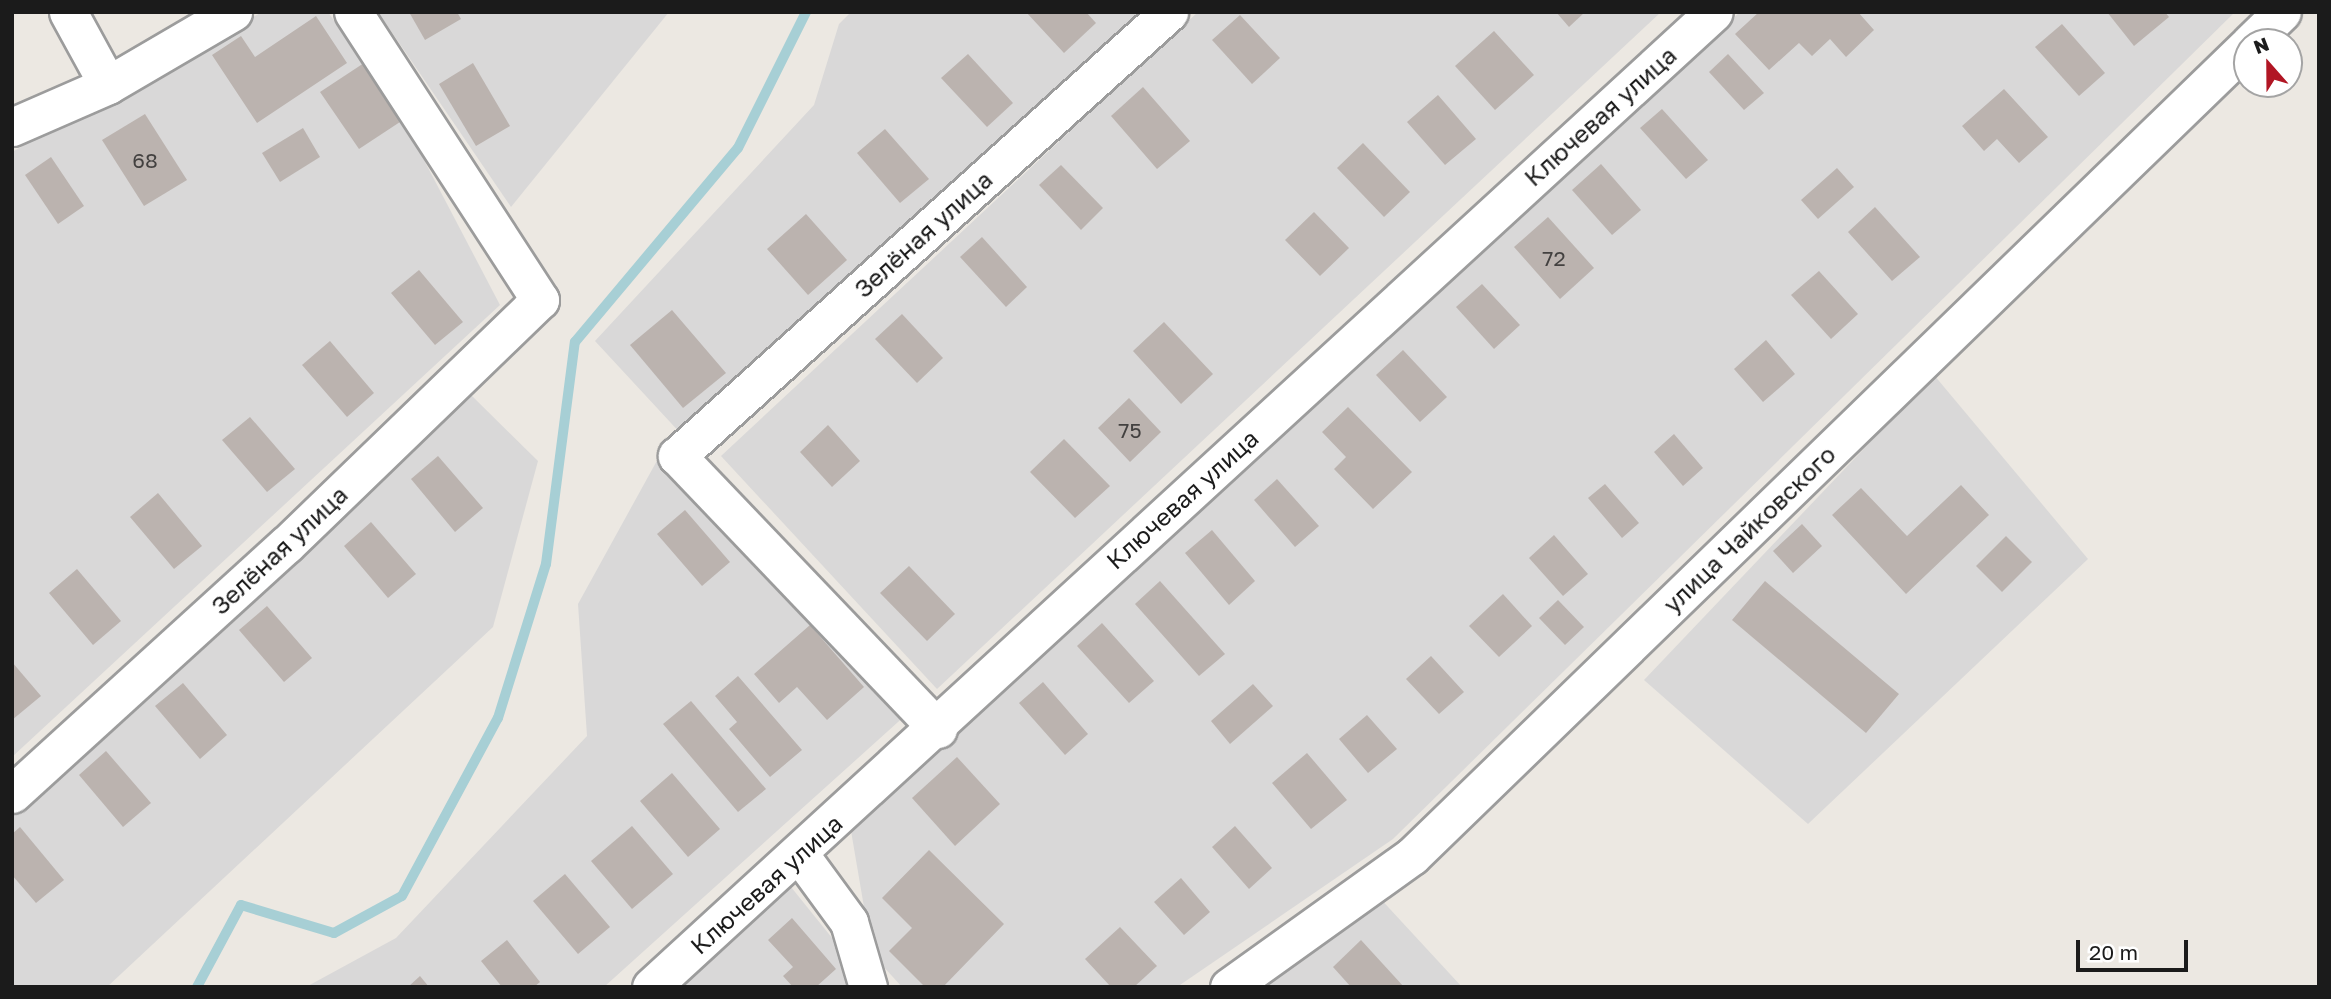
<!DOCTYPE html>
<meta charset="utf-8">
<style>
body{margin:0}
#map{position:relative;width:2331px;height:999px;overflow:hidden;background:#ece8e2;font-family:"Golos Text",sans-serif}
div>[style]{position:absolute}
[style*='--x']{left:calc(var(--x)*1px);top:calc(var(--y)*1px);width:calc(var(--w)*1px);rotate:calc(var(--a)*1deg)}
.residential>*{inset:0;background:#d9d8d8}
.stream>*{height:10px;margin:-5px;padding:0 5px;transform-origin:5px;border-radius:5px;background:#a7cfd5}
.building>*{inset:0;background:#bbb3af}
.roads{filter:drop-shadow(2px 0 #9c9c9c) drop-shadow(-2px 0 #9c9c9c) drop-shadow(0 2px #9c9c9c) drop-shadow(0 -2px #9c9c9c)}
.minor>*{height:37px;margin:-18.5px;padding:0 18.5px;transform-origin:18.5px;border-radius:18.5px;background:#fff}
span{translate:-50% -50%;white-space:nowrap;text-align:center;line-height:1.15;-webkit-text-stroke:5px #fff;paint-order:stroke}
.number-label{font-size:21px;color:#434140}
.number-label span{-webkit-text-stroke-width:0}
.street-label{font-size:24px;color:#1b1b1b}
.frame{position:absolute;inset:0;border:14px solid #1b1b1b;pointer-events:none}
.north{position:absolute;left:2233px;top:28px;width:70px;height:70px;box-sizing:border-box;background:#fff;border:2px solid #a4a4a4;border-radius:50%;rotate:339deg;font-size:19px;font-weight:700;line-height:28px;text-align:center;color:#1b1b1b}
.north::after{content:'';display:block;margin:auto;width:24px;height:32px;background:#b11624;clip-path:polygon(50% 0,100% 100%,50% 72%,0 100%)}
.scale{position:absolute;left:2076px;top:940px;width:112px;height:32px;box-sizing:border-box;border:4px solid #1b1b1b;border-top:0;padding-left:9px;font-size:21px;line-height:24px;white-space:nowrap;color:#1b1b1b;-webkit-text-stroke:5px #fff;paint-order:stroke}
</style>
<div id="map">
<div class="residential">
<i style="clip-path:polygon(262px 12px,328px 12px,403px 120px,500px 305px,12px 757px,12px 152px)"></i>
<i style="clip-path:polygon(378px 12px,669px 12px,511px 207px)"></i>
<i style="clip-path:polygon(851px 12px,1146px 12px,683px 436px,595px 341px,814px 105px,839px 24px)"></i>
<i style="clip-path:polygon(1198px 12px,1661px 12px,937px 689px,721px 456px)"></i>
<i style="clip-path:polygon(1740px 12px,2235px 12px,1393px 839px,1177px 987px,902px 987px,872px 954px,850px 825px)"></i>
<i style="clip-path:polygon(1934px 375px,2088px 559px,1808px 824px,1644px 680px)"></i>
<i style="clip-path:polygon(470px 394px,538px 461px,493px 627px,107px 987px,12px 987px,12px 812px)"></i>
<i style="clip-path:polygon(659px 457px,908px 713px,604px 987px,306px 987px,396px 938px,587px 736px,578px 604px)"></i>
<i style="clip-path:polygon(791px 887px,841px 949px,856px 987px,678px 987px)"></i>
<i style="clip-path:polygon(1377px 895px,1462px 987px,1259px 987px)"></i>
</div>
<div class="stream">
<i style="--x:197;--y:987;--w:93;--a:-61.8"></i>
<i style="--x:241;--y:905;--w:97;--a:16.8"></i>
<i style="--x:334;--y:933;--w:77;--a:-28.6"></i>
<i style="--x:402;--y:896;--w:202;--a:-61.7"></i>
<i style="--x:498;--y:718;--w:161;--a:-72.7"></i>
<i style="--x:546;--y:564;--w:224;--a:-82.6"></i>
<i style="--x:575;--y:342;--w:253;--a:-50"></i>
<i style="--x:738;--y:148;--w:152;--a:-63.4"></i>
</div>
<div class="building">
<i style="clip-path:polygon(409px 12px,457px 12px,461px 19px,425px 40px)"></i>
<i style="clip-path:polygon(1026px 12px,1086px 12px,1096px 23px,1064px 53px)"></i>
<i style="clip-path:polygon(1556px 12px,1585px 12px,1569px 27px)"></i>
<i style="clip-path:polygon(1759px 12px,1858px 12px,1874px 30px,1846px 57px,1830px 39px,1812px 56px,1799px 43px,1769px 70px,1735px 34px)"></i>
<i style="clip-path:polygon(2107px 12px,2165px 12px,2169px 17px,2134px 46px)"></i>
<i style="clip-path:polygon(1240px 15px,1280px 58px,1252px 84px,1212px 40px)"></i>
<i style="clip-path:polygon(316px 16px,347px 63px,257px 123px,212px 55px,241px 36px,255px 57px)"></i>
<i style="clip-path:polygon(2062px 24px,2105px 73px,2079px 96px,2035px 47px)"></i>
<i style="clip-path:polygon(1494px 31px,1534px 75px,1495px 110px,1455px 66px)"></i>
<i style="clip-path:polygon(968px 54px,1013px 103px,987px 127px,941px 78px)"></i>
<i style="clip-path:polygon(1728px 54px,1764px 93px,1744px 110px,1709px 72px)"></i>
<i style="clip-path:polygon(364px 63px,403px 120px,359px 149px,320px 92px)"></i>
<i style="clip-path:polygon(473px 63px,510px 126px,476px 146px,439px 84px)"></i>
<i style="clip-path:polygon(1143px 87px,1190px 141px,1157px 169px,1111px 116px)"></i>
<i style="clip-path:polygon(2004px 89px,2048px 137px,2019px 163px,1997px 139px,1984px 151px,1962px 126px)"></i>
<i style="clip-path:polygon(1438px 95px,1476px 139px,1445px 165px,1407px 122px)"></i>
<i style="clip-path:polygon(1662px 109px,1708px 160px,1686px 179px,1640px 128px)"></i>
<i style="clip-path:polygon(145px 114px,187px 180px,144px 206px,102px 140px)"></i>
<i style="clip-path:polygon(303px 128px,320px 157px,280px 182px,262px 153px)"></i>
<i style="clip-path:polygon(885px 129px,929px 179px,900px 203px,857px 153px)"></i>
<i style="clip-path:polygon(1363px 143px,1410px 192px,1384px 217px,1337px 168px)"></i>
<i style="clip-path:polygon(51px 157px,84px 206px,58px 224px,25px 175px)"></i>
<i style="clip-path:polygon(1601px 164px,1641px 210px,1612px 235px,1572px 190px)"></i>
<i style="clip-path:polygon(1061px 165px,1103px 208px,1081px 230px,1039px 185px)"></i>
<i style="clip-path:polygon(1837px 168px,1854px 187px,1818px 219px,1801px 200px)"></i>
<i style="clip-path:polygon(1875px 207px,1920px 257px,1892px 281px,1848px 232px)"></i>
<i style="clip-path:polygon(1314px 212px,1349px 248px,1320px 276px,1285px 240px)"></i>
<i style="clip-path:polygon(806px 214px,847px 260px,808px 295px,767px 249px)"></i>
<i style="clip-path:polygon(1548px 217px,1594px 268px,1560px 299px,1514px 247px)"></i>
<i style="clip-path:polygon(982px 237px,1027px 287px,1006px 307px,960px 257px)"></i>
<i style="clip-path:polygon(419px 270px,463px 322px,435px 345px,391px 293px)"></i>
<i style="clip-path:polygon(1819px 271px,1858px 314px,1831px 339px,1791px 295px)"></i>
<i style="clip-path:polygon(1482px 284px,1520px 325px,1494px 349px,1456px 307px)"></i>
<i style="clip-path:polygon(672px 310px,726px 373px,683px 408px,630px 345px)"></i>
<i style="clip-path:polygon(902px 314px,943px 358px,917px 383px,875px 339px)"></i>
<i style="clip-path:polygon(1164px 322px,1213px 374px,1181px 404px,1133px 351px)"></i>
<i style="clip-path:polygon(1766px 340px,1795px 374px,1763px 402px,1734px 369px)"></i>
<i style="clip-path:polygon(330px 341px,374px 393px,347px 417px,302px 365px)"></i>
<i style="clip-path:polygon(1403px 350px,1447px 397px,1420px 422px,1376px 375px)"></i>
<i style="clip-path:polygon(1129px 398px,1161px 432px,1130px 462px,1098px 428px)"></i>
<i style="clip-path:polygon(1348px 407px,1412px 472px,1373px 509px,1334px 469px,1346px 457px,1322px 432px)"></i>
<i style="clip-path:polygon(250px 417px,295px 469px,267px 492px,222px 440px)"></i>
<i style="clip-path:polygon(828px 425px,860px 461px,832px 487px,800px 452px)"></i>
<i style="clip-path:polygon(1674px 434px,1703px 468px,1683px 486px,1654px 452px)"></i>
<i style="clip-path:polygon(1064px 439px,1110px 486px,1075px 518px,1030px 472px)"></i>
<i style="clip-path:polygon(438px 456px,483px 508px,455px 532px,411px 479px)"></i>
<i style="clip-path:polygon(1277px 479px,1319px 526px,1295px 547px,1254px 500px)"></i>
<i style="clip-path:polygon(1605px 484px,1639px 523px,1622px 538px,1588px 498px)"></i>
<i style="clip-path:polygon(1961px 485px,1989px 515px,1906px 594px,1832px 515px,1861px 488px,1907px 536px)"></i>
<i style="clip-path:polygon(158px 493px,202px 546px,174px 569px,130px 517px)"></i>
<i style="clip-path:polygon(685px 510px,730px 562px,702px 586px,657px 534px)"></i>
<i style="clip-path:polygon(371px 522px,416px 574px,388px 598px,344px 546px)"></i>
<i style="clip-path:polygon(1802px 524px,1822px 546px,1793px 573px,1773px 551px)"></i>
<i style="clip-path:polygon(1212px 530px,1255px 581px,1229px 605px,1185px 553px)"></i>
<i style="clip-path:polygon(1554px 535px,1588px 574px,1563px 596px,1529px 558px)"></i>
<i style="clip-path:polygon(2006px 536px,2032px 562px,2002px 592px,1976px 566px)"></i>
<i style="clip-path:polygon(909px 566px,955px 614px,927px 641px,880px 593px)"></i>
<i style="clip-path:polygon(77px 569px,121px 621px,93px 645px,49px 593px)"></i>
<i style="clip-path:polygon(1160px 581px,1225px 654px,1199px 676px,1135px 604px)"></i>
<i style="clip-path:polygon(1765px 581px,1899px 694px,1866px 733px,1732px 620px)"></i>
<i style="clip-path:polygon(1503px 594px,1532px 626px,1499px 657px,1469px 626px)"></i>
<i style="clip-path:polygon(1558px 600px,1584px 627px,1565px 645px,1539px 618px)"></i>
<i style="clip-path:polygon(267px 606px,312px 658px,284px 682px,239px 630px)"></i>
<i style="clip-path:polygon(1102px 623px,1154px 681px,1129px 703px,1077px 646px)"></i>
<i style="clip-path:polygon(810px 625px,864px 687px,827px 720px,797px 687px,779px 703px,754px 674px)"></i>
<i style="clip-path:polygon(1431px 656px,1464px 692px,1439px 714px,1406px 679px)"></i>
<i style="clip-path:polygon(12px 662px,41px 696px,12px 720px)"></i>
<i style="clip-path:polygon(738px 676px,802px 750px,770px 777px,729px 729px,737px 722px,715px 696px)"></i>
<i style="clip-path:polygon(1043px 682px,1088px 734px,1065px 755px,1019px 703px)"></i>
<i style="clip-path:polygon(183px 683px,227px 735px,200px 759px,155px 706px)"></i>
<i style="clip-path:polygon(1253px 684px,1273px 706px,1230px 744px,1211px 721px)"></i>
<i style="clip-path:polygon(691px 701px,766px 789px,738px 812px,663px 724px)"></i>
<i style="clip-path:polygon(1367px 715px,1397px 749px,1368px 773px,1339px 739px)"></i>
<i style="clip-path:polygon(106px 751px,151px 803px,123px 827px,79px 775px)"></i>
<i style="clip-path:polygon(1307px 753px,1347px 800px,1311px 829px,1272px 783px)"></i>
<i style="clip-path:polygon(957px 757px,1000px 804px,955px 846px,912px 798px)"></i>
<i style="clip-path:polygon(672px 773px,720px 829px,688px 857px,640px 801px)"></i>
<i style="clip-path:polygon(632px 826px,673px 874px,632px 909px,591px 861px)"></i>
<i style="clip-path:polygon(1235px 826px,1272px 868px,1249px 889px,1212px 847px)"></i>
<i style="clip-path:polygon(20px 827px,64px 880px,36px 903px,12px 875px,12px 834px)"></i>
<i style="clip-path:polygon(929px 850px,1004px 924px,943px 987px,925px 987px,889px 951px,912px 928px,882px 898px)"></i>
<i style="clip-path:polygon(565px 874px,610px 927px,578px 954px,533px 901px)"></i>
<i style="clip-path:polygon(1181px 878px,1210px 912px,1184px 935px,1154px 902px)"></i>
<i style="clip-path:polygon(792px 918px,836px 969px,816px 987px,793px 987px,783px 976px,793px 967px,768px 940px)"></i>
<i style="clip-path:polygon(1120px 927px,1157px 966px,1134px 987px,1111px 987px,1085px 959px)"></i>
<i style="clip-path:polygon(507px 940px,540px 982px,534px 987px,502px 987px,481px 961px)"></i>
<i style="clip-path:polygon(1361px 940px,1404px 987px,1351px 987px,1333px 967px)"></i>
<i style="clip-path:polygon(420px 976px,429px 987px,408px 987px)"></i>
</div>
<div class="roads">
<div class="minor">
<i style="--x:68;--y:12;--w:83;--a:61.3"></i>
<i style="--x:2251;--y:42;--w:43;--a:-44.1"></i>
<i style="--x:12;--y:127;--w:105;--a:-23.6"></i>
<i style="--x:108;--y:85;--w:145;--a:-30.3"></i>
<i style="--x:938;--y:729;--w:378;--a:-133.7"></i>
<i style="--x:677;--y:456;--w:663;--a:-42.06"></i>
<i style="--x:12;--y:794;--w:370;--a:-42.3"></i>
<i style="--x:286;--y:545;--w:353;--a:-44"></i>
<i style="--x:540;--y:300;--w:343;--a:-123"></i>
<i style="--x:800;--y:855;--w:83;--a:53.8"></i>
<i style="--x:849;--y:922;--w:68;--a:73.7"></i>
<i style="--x:651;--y:987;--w:1442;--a:-42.53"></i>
<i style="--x:1229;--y:987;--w:225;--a:-35.6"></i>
<i style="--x:1412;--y:856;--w:1163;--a:-44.13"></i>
</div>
</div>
<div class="number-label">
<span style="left:145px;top:160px">68</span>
<span style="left:1554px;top:258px">72</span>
<span style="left:1130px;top:430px">75</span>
</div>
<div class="street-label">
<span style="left:1600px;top:116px;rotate:-42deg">Ключевая улица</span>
<span style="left:923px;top:234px;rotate:-42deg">Зелёная улица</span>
<span style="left:1182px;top:499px;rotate:-42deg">Ключевая улица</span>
<span style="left:1749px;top:529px;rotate:-44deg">улица Чайковского</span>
<span style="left:279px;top:550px;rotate:-43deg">Зелёная улица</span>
<span style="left:766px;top:884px;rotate:-42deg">Ключевая улица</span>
</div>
<div class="frame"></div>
<div class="north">N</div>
<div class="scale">20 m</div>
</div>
